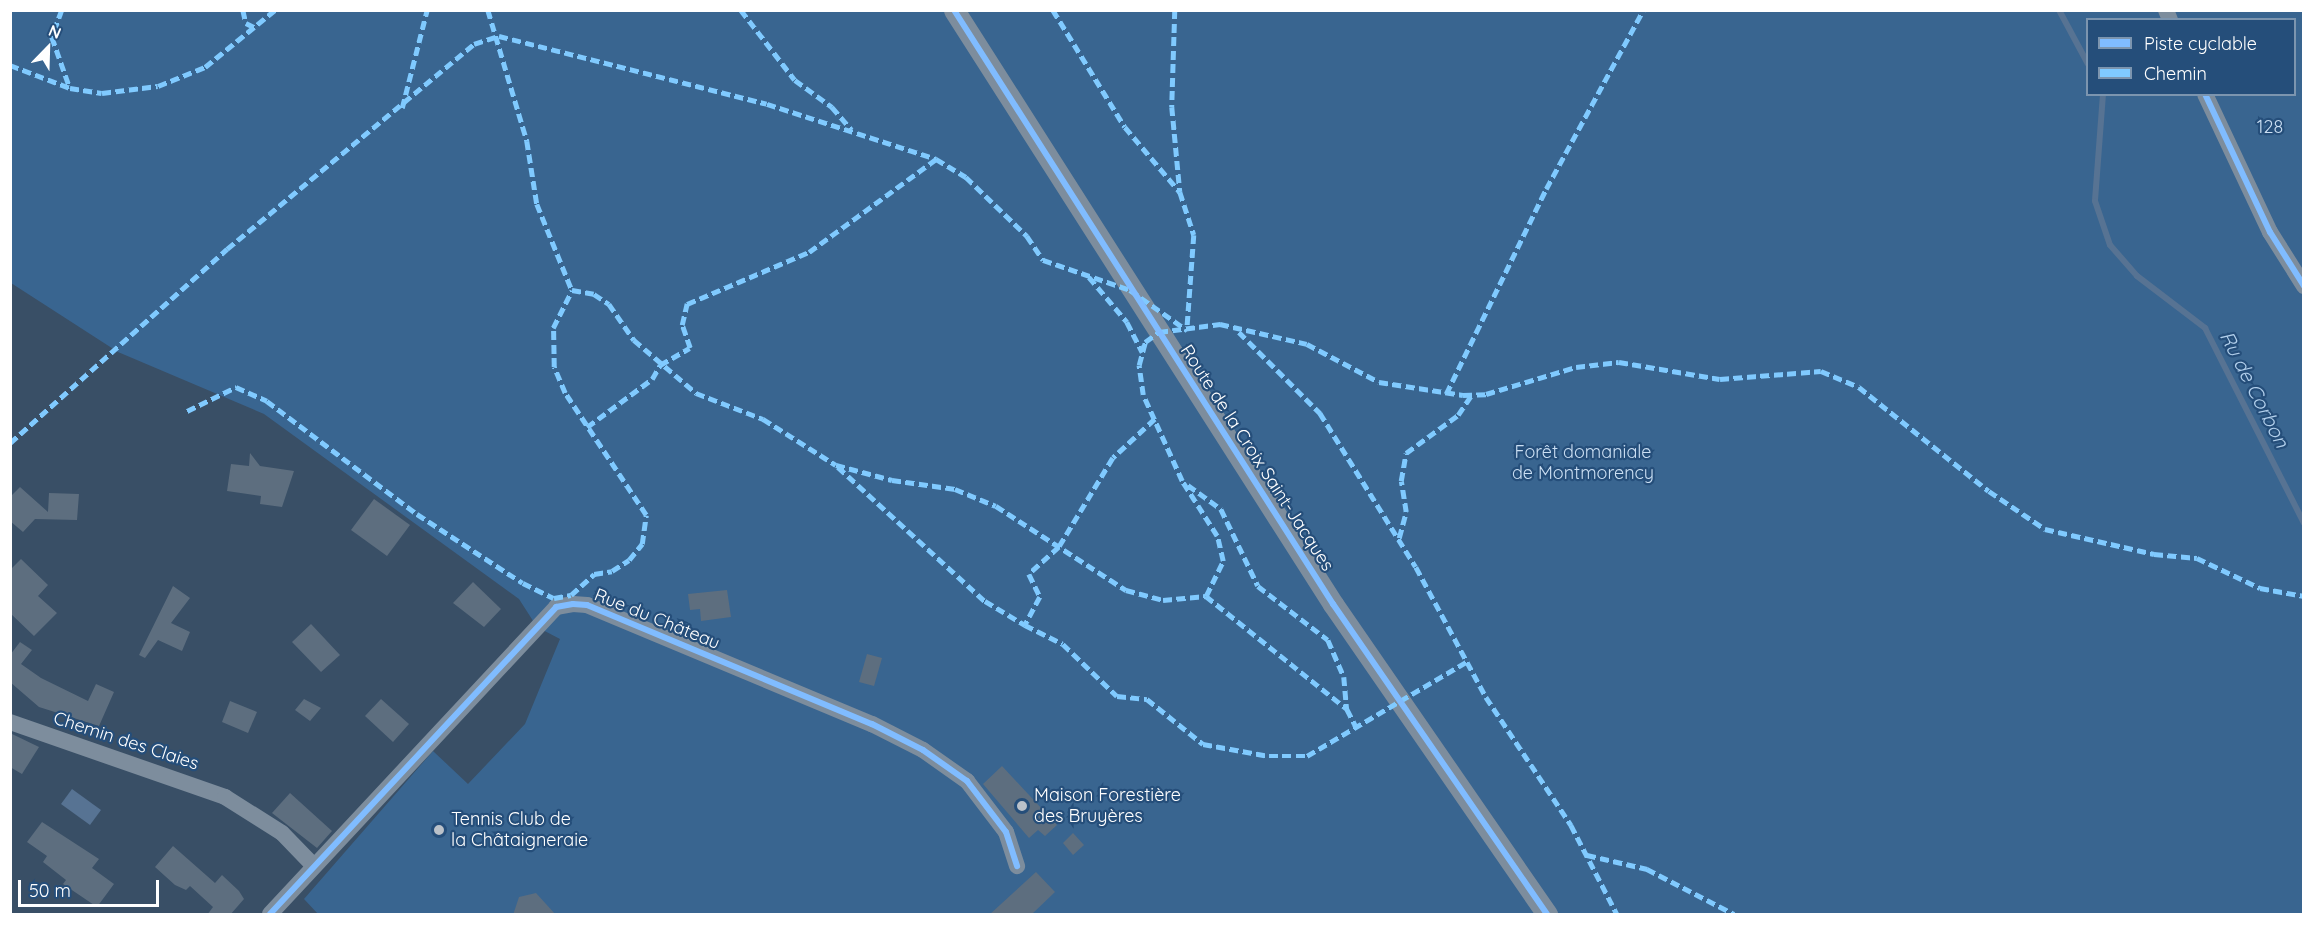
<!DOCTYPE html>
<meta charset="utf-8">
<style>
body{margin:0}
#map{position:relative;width:2314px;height:925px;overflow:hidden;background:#394f66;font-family:Quicksand,sans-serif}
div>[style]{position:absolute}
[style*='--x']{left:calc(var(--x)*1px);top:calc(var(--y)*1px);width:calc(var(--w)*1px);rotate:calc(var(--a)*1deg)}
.green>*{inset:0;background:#396590}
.water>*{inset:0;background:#577393}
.stream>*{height:6px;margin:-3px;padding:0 3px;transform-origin:3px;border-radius:3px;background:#577393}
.building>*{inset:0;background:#5d6e7f}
.minor>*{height:16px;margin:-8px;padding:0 8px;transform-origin:8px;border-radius:8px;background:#7d8d9d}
.tertiary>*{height:21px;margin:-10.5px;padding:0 10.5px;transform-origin:10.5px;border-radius:10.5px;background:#7d8d9d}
.quiet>*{height:4.5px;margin-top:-2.25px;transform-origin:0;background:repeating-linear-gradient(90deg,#80caff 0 9px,transparent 0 13.5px)}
.cycleway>*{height:6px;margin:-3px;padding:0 3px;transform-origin:3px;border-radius:3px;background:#80bcff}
.dots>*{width:16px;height:16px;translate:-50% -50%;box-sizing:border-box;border:3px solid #254e7a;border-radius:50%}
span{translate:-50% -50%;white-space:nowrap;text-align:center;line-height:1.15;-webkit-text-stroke:4.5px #254e7a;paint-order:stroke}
.park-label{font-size:18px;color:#cbdff3}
.street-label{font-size:18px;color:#fff}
.poi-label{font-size:18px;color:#fff}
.left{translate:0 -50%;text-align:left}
.water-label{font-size:20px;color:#b3d0ec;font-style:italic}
.frame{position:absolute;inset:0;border:12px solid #fff;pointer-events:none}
.legend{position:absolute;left:2086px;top:18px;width:210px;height:78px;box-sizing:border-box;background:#254e7a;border:2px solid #7c95af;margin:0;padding:8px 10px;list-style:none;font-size:18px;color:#fff}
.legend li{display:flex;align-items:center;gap:12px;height:30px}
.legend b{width:30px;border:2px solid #7c95af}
.north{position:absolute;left:18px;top:18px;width:60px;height:60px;-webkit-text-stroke:4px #254e7a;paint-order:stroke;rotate:23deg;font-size:16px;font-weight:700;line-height:24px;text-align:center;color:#fff}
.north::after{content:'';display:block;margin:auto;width:21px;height:27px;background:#fff;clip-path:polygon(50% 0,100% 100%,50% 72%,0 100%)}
.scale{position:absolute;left:18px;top:880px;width:141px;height:27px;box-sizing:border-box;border:3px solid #fff;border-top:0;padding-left:8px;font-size:18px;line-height:21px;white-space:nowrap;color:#fff;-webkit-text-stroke:4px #254e7a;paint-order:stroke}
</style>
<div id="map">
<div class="green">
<i style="clip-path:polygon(evenodd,10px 11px,2303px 11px,2303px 914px,318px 914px,304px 899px,433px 751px,468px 784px,525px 724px,560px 639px,537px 627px,519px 599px,264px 414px,118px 352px,11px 283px,10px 11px,2088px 20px,2294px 20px,2294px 94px,2088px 94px,2088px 20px)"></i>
</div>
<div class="water">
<i style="clip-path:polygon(72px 789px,101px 810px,90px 825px,61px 804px)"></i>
</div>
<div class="stream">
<i style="--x:2059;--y:10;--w:61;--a:61.8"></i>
<i style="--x:2103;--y:94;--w:107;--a:94.3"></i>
<i style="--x:2095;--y:201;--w:46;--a:71.2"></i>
<i style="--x:2110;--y:245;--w:41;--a:48.9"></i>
<i style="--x:2137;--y:276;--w:86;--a:37.4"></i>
<i style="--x:2205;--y:328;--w:219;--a:63.1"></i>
</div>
<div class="building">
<i style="clip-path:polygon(250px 453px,260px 466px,294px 471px,282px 507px,260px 504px,261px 496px,227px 491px,231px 464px,249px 466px)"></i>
<i style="clip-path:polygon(20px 487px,48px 512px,49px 493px,79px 494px,77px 520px,35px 519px,23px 532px,10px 521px,10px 497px)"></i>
<i style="clip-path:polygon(374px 499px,410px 525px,387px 556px,351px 530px)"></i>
<i style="clip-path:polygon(21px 559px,48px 585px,38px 596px,57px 613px,34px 636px,10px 613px,10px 570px)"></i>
<i style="clip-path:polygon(473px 582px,501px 609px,484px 627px,453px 603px)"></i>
<i style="clip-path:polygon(173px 586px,190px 598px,171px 623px,190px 632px,182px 651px,158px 640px,145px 658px,139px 655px)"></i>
<i style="clip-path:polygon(727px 590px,731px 617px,701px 621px,700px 609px,690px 610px,688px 594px)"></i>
<i style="clip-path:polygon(311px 624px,340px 655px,321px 672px,292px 642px)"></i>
<i style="clip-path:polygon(20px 642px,32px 650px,21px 664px,41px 678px,88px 701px,96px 684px,114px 692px,99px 726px,39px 707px,10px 682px,10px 655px)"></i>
<i style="clip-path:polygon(867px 654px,882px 658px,874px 686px,859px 682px)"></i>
<i style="clip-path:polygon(304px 699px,321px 708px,310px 721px,295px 710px)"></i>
<i style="clip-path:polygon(381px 699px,409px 724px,393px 742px,365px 716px)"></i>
<i style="clip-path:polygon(230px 701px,257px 712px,248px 733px,222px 722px)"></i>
<i style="clip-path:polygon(10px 733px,39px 747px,22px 774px,10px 767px)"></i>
<i style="clip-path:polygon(1002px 766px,1057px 825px,1045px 836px,1038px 830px,1029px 838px,983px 784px)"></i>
<i style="clip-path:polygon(290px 793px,332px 831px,317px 848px,272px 813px)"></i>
<i style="clip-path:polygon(42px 822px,99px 859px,92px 868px,114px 884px,97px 907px,63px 884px,66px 880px,43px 862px,47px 856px,27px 842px)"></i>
<i style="clip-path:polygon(1073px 833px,1084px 845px,1073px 855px,1063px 843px)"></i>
<i style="clip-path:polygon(173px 846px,215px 883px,222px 875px,239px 891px,244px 899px,230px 915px,207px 915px,213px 907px,190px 886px,186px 890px,175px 885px,155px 867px)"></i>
<i style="clip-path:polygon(1036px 872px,1055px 892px,1031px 915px,989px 915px)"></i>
<i style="clip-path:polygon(536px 893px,556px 915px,513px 915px,519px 897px)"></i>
</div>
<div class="minor">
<i style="--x:2166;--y:10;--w:11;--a:68"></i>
<i style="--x:2205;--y:94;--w:153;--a:64.8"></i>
<i style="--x:2270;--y:232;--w:64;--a:57.8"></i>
<i style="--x:10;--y:722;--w:228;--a:19.2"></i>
<i style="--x:225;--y:797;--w:67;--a:32.3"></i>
<i style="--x:282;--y:833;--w:45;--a:45.9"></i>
<i style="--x:270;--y:914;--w:420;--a:-47"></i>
<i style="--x:556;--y:607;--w:17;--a:-10"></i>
<i style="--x:573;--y:604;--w:14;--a:4"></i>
<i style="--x:587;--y:605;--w:309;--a:22.7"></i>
<i style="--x:872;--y:724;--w:57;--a:27"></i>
<i style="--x:923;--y:750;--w:54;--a:35.2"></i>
<i style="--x:967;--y:781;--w:64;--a:52.6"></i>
<i style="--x:1006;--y:832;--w:36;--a:72"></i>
</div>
<div class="tertiary">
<i style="--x:954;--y:10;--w:705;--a:57.46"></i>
<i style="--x:1333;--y:604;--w:377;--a:55.4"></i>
</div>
<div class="quiet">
<i style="--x:62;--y:10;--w:29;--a:110"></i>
<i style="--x:52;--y:37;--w:54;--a:70.6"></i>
<i style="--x:243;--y:10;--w:13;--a:77"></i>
<i style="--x:246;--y:23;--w:11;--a:27"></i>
<i style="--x:488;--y:10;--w:137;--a:73.4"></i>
<i style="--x:527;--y:141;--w:64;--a:81"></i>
<i style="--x:537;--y:204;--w:93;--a:67.9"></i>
<i style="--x:741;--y:10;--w:88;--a:52.4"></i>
<i style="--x:795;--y:80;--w:46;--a:36.1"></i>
<i style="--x:832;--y:107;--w:30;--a:49"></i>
<i style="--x:1053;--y:10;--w:137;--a:58.4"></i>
<i style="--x:1125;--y:127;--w:85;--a:49.8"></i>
<i style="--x:1175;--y:10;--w:97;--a:91.8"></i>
<i style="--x:1172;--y:107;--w:85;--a:84.6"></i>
<i style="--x:1180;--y:192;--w:45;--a:72"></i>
<i style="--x:1194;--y:235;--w:95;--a:94.2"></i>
<i style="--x:499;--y:36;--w:276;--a:14.2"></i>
<i style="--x:767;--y:104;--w:178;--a:18"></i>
<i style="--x:936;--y:159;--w:35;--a:31"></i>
<i style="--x:966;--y:177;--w:85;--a:44"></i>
<i style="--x:1027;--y:236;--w:29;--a:56"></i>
<i style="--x:1043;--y:260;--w:92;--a:19"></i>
<i style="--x:1130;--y:290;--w:70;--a:35.1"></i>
<i style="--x:10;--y:65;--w:64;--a:21"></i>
<i style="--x:70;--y:88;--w:32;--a:9"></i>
<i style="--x:102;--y:93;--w:56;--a:-7.1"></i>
<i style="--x:158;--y:86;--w:51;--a:-22"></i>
<i style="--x:205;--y:67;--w:90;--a:-39.2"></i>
<i style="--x:402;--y:108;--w:101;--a:-75.7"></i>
<i style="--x:1089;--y:277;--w:59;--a:49.8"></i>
<i style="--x:1127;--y:322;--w:34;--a:63"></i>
<i style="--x:572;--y:290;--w:22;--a:10"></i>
<i style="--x:594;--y:294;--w:18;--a:34"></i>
<i style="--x:609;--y:304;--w:44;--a:55.2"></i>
<i style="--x:634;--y:340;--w:82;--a:40.5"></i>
<i style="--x:696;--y:393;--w:72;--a:21.2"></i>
<i style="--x:763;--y:419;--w:86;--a:32.2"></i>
<i style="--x:836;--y:465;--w:58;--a:15"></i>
<i style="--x:892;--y:480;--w:64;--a:8.1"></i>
<i style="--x:955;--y:489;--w:44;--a:22.5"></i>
<i style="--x:996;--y:506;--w:155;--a:32.9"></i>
<i style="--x:1126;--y:590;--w:38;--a:15"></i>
<i style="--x:1163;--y:600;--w:43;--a:-5.3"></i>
<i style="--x:1206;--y:596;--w:39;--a:-64"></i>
<i style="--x:1223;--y:561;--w:26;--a:-103"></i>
<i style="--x:1217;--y:536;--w:65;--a:-122.5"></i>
<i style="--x:1182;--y:481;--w:94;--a:-114.4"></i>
<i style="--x:1143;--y:395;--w:30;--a:-98"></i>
<i style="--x:1139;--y:365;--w:24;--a:-75"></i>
<i style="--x:1145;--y:342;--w:17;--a:-36"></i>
<i style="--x:1159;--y:332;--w:62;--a:-7.5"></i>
<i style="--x:1220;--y:324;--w:89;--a:12.9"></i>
<i style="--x:1307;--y:344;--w:81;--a:27.8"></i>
<i style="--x:1379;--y:382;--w:85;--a:8.8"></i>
<i style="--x:1463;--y:395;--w:23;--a:-2"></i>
<i style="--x:1486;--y:394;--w:94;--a:-16.7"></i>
<i style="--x:1576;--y:367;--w:43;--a:-6.6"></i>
<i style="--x:1619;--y:362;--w:102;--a:9.6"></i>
<i style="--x:1720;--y:379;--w:101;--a:-4.5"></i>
<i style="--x:1821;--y:371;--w:41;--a:22.8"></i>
<i style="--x:1859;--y:387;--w:166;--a:38.7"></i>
<i style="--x:1989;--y:491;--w:68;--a:34.2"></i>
<i style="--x:2045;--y:529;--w:112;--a:12.9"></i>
<i style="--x:2154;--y:554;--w:43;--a:5.3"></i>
<i style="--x:2197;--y:558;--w:70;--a:25.5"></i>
<i style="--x:2260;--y:588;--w:45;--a:10.3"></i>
<i style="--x:1239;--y:332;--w:115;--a:45"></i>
<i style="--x:1320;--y:413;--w:181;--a:58.1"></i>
<i style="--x:1416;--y:567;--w:148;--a:61.7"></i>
<i style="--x:1486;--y:697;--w:154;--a:56.4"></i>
<i style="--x:1571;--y:825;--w:100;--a:62.7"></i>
<i style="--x:1446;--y:394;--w:228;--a:-64"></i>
<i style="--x:1546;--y:189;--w:204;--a:-61.5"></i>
<i style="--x:187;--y:411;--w:55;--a:-26.1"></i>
<i style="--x:236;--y:387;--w:34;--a:24"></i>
<i style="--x:267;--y:401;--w:188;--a:37"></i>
<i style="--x:417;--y:514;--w:126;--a:33.1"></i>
<i style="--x:523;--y:583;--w:34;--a:26"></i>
<i style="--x:554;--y:598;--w:17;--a:-10"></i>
<i style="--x:571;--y:595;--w:31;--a:-42"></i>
<i style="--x:594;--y:574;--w:18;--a:-9"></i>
<i style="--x:612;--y:571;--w:20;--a:-33"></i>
<i style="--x:629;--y:560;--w:21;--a:-51"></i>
<i style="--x:642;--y:544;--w:29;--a:-82"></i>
<i style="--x:646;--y:515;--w:146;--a:-123.6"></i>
<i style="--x:565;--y:393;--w:28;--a:-113"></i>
<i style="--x:554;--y:367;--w:39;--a:-91"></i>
<i style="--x:553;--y:328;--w:42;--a:-63.4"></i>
<i style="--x:1155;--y:419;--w:57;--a:137.1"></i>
<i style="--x:1113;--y:458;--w:104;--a:121.2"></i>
<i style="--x:1059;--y:547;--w:40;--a:138"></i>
<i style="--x:1029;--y:574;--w:25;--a:64"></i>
<i style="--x:1040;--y:597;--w:32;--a:118"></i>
<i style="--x:1025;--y:625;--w:42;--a:26.6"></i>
<i style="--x:1063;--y:644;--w:75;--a:43.9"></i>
<i style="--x:1117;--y:696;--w:30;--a:6"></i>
<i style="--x:1147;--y:699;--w:72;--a:38.8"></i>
<i style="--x:1203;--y:744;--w:67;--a:10.3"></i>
<i style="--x:1269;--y:756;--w:38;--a:0"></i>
<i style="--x:1307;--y:756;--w:185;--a:-30.6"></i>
<i style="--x:587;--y:427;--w:81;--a:-36.4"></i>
<i style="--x:652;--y:379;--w:16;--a:-60"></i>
<i style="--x:660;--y:365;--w:34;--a:-30"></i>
<i style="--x:690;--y:348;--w:24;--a:-109"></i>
<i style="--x:682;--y:325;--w:22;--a:-77"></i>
<i style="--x:687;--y:304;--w:133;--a:-23.1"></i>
<i style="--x:809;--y:252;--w:157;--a:-36.2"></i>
<i style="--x:10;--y:443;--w:291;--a:-41.8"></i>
<i style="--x:227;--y:249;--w:321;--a:-39.7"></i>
<i style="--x:474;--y:44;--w:26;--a:-18"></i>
<i style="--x:838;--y:467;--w:199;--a:42.4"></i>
<i style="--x:985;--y:601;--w:47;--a:31"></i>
<i style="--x:1188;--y:485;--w:41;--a:36"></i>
<i style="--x:1221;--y:509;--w:85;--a:64.3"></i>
<i style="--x:1258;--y:586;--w:88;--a:37.6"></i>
<i style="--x:1328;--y:640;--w:40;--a:66.6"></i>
<i style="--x:1344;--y:677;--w:32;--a:85"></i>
<i style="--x:1399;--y:538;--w:27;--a:-75"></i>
<i style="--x:1406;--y:512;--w:31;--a:-99"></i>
<i style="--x:1401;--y:481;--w:28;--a:-80"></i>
<i style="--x:1406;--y:453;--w:64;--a:-36.2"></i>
<i style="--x:1458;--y:415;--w:25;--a:-56"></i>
<i style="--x:1206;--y:596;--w:181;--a:38.7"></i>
<i style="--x:1347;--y:709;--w:22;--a:63"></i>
<i style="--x:1587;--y:855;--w:62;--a:13.1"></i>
<i style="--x:1647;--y:869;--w:98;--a:27.3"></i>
</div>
<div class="cycleway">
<i style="--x:954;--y:10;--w:705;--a:57.46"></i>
<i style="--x:1333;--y:604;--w:377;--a:55.4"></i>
<i style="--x:2205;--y:94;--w:153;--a:64.8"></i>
<i style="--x:2270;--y:232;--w:64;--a:57.8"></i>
<i style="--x:270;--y:914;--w:420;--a:-47"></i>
<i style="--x:556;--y:607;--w:17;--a:-10"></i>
<i style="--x:573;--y:604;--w:14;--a:4"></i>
<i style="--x:587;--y:605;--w:309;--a:22.7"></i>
<i style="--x:872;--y:724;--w:57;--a:27"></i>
<i style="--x:923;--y:750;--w:54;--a:35.2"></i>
<i style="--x:967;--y:781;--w:64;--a:52.6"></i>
<i style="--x:1006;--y:832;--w:36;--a:72"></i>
</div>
<div class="dots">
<i style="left:1022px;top:806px;background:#bac1c9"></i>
<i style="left:439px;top:830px;background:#bac1c9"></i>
</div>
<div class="park-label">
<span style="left:2270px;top:127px">128</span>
<span style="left:1583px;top:463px">Forêt domaniale<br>de Montmorency</span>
</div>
<div class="street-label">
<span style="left:1257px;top:458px;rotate:57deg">Route de la Croix Saint-Jacques</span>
<span style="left:657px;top:619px;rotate:22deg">Rue du Château</span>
<span style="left:126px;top:741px;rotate:18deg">Chemin des Claies</span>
</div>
<div class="poi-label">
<span class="left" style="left:1034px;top:806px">Maison Forestière<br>des Bruyères</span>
<span class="left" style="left:451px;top:830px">Tennis Club de<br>la Châtaigneraie</span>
</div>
<div class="water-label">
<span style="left:2255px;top:389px;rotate:63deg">Ru de Corbon</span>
</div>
<div class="frame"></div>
<ul class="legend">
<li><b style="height:8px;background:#80bcff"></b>Piste cyclable</li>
<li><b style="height:8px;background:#80caff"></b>Chemin</li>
</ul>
<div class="north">N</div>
<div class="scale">50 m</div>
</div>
